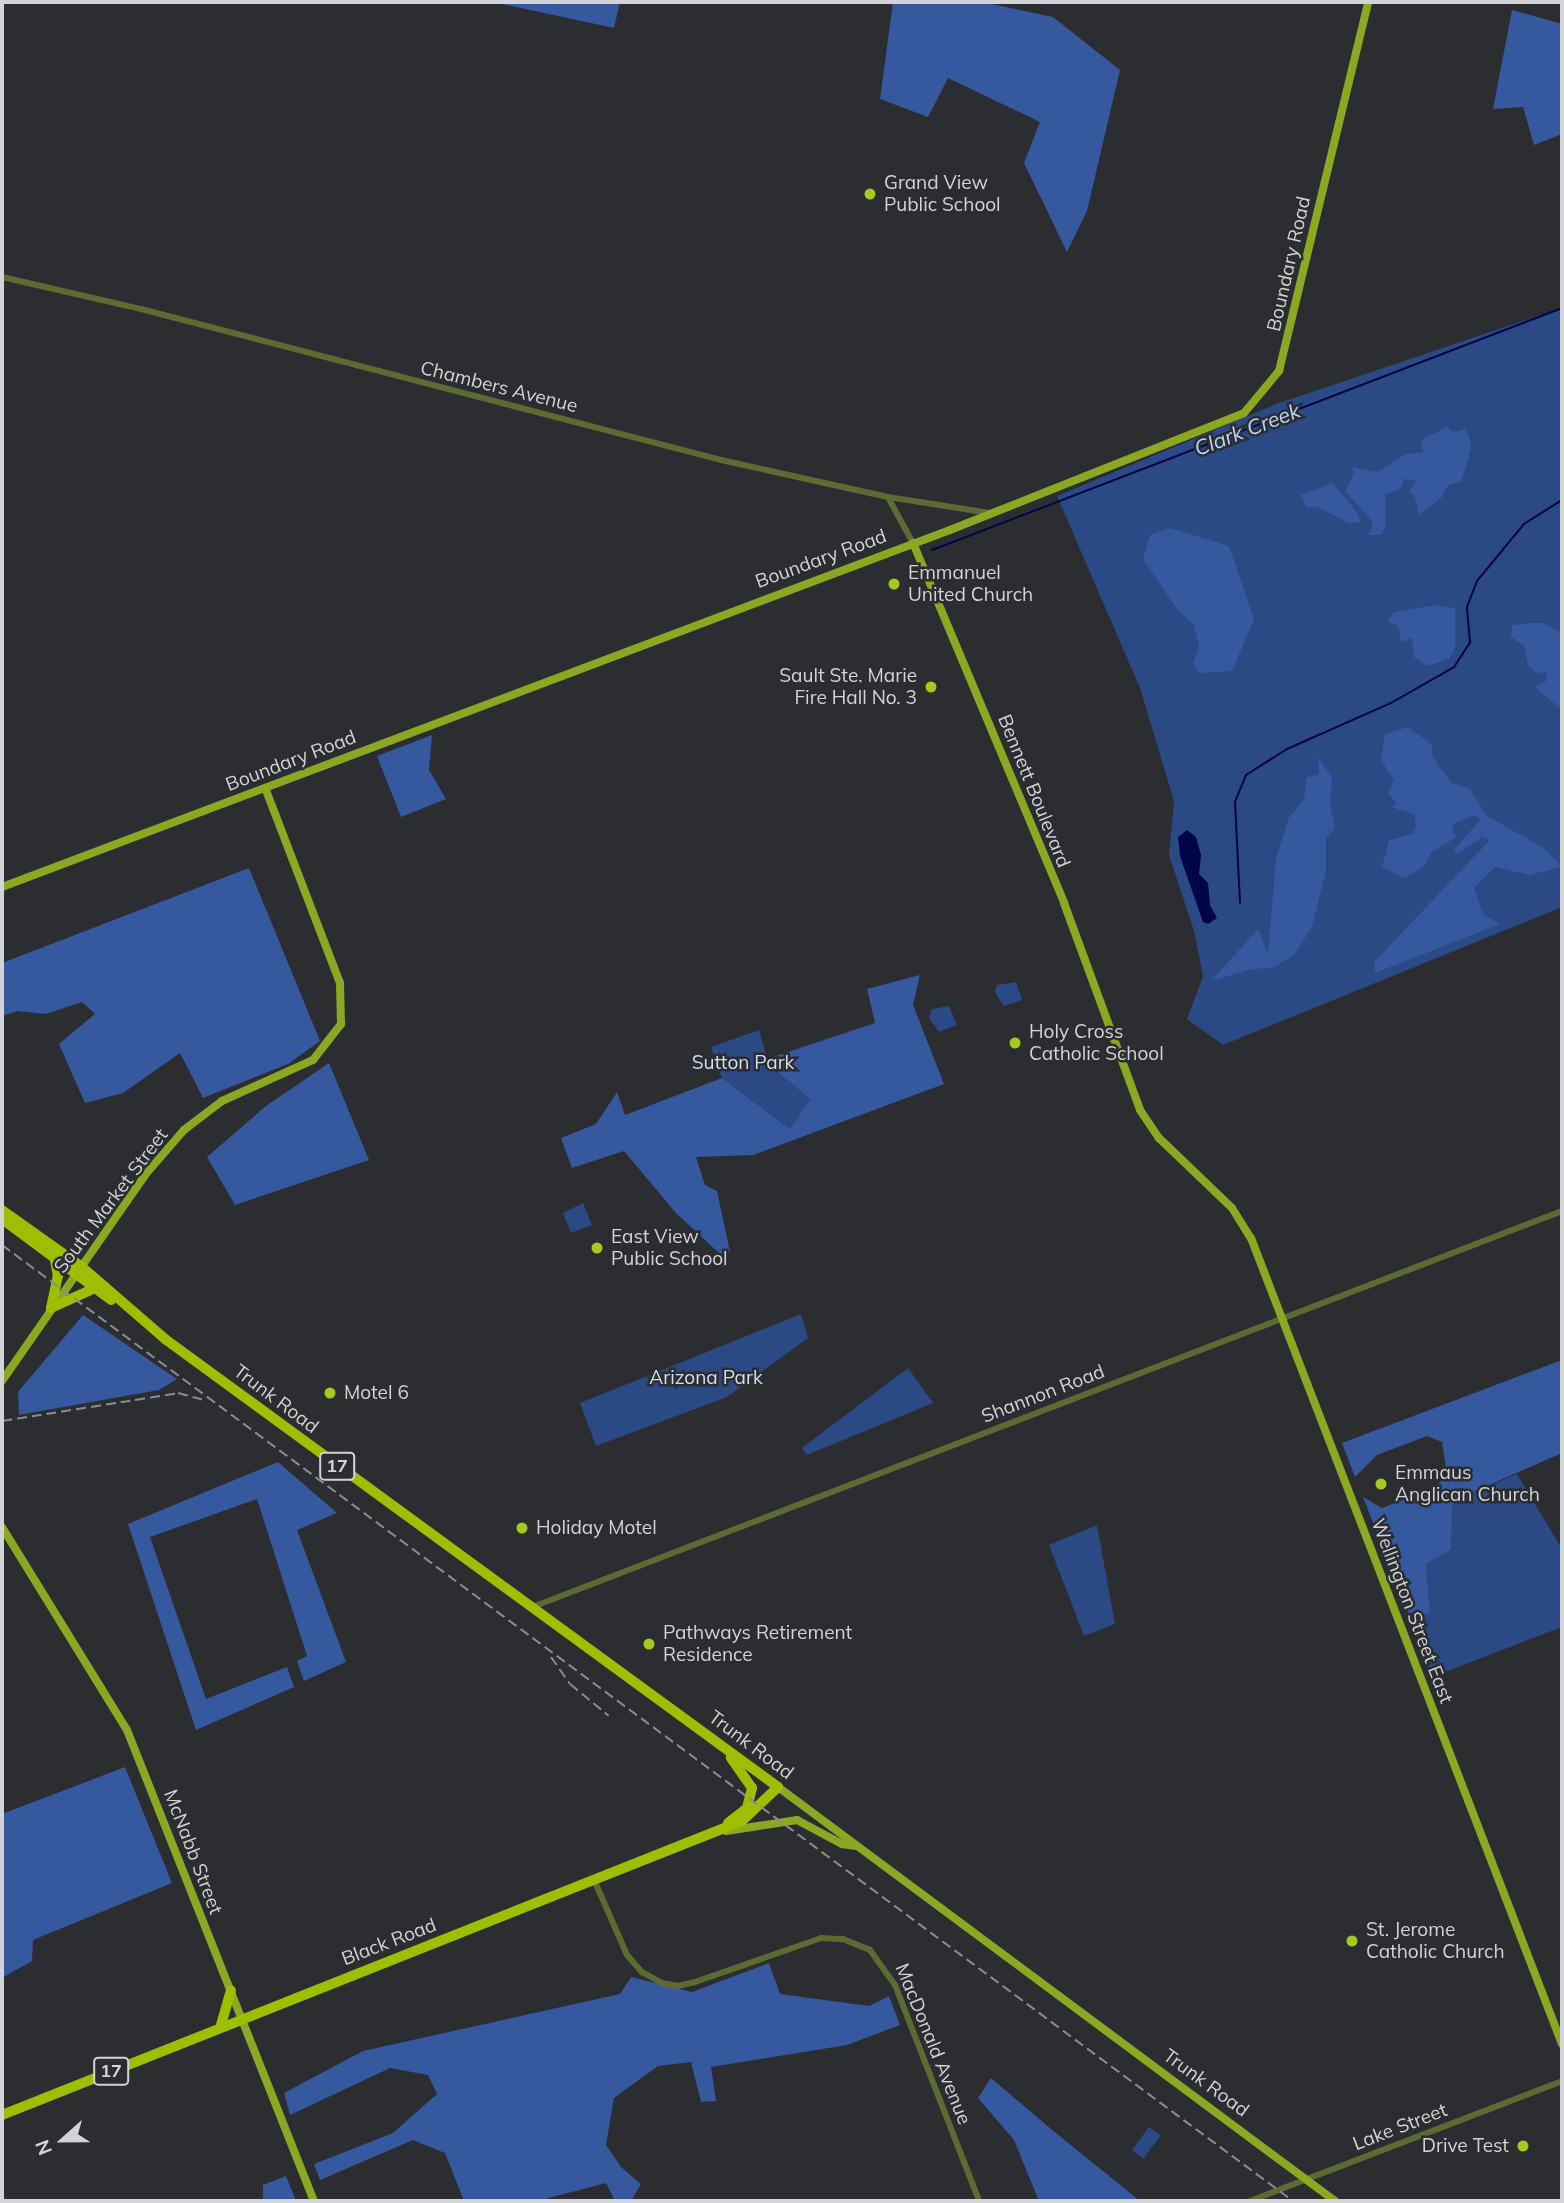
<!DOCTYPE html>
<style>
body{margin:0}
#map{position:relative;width:1564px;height:2203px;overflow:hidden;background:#2b2d31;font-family:Mulish,sans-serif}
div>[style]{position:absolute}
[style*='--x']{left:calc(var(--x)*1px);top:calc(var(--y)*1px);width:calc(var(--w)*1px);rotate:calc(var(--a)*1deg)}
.green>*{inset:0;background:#2b4984}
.forest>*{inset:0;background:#35589e}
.water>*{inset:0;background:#000548}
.stream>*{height:2px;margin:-1px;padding:0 1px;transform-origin:1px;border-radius:1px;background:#000548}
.minor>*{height:6px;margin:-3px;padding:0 3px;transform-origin:3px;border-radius:3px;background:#5d6b33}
.major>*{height:8px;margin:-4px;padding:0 4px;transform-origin:4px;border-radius:4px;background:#8ca722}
.highway>*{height:10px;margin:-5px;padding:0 5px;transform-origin:5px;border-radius:5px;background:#9ebe02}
.rail>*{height:2px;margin-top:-1px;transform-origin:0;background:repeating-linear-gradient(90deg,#8a8c8f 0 10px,transparent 0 15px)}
.dots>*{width:19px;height:19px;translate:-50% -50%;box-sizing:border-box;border:4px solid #2b2d31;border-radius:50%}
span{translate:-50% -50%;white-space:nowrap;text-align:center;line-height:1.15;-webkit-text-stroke:5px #2b2d31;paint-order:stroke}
.shield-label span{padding:2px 5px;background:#2b2d31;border:2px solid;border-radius:5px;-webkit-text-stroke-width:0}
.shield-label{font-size:18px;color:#d2d4d7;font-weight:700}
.poi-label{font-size:19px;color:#d2d4d7}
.left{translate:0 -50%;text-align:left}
.right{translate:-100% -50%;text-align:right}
.street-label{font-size:19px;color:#d2d4d7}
.park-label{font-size:19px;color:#d3dff3}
.water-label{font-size:21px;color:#bdd3fb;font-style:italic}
.frame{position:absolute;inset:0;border:4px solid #d2d4d7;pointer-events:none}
.north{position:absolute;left:28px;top:2105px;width:70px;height:70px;-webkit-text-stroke:5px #2b2d31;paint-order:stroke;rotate:249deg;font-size:19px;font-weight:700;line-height:28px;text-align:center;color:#d2d4d7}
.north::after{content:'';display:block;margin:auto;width:24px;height:32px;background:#d2d4d7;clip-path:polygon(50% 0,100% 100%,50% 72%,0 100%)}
</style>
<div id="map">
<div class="green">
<i style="clip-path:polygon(1562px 308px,1562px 907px,1223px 1045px,1187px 1019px,1203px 976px,1194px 931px,1169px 855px,1174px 801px,1140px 688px,1057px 496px,1279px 403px)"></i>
<i style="clip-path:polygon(1016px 982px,1022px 1000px,1004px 1006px,995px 992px,997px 985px)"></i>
<i style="clip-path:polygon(949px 1006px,957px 1025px,939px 1032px,929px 1018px,932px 1009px)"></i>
<i style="clip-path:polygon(759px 1030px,769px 1065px,810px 1099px,790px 1129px,722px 1078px,711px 1047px)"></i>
<i style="clip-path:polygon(583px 1203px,592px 1225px,571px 1233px,563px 1213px)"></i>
<i style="clip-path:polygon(801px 1314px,808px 1338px,727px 1397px,596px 1446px,580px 1403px)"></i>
<i style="clip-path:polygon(908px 1368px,933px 1403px,807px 1455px,802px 1448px)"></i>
<i style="clip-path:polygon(1517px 1474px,1562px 1549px,1562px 1627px,1432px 1677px,1410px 1617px,1430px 1613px,1426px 1564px,1451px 1550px,1453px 1501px)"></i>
<i style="clip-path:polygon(1097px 1525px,1115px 1624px,1084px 1636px,1049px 1545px)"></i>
<i style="clip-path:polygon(1149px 2127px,1161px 2135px,1143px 2159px,1132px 2150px)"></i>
</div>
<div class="forest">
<i style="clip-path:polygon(493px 2px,620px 2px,614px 28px)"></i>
<i style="clip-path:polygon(893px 2px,982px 2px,1053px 17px,1120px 70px,1087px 211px,1067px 252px,1024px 163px,1040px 122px,948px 78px,928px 117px,880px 99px)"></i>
<i style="clip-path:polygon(1512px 10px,1562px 24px,1562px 134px,1534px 145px,1523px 107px,1493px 109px)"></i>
<i style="clip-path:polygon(1447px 427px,1453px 432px,1465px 429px,1469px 436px,1471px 449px,1461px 482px,1448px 485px,1441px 498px,1419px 515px,1415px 497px,1409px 492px,1416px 480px,1404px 479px,1400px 489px,1385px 494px,1386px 525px,1381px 535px,1368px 535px,1373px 522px,1345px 491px,1354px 475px,1352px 467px,1377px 472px,1404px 455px,1423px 452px,1421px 440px)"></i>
<i style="clip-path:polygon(1332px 483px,1356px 511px,1361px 522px,1348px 523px,1318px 507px,1306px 507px,1301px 495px)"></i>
<i style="clip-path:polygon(1170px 528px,1229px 546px,1254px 619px,1232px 671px,1199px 673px,1193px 663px,1199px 647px,1194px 625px,1177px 609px,1143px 559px,1150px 535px)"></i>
<i style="clip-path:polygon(1435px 605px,1455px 608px,1455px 648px,1449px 659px,1427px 666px,1414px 657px,1412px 638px,1401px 642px,1398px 626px,1387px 621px,1394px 612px)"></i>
<i style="clip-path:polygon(1530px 623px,1543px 623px,1562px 633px,1562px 710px,1535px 687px,1546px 681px,1547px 672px,1536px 673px,1528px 665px,1524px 646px,1511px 637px,1512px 625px)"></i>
<i style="clip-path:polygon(1408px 727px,1433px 745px,1431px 752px,1439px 767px,1452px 783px,1470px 789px,1487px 816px,1542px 847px,1562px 867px,1529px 875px,1495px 867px,1474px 888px,1483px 914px,1500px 924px,1375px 973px,1374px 962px,1490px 840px,1482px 837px,1458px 854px,1454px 850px,1481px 819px,1474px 815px,1455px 823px,1452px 829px,1456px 837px,1431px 853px,1424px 866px,1414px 873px,1403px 878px,1382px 867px,1389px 840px,1413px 834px,1416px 825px,1414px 814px,1391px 807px,1397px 803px,1388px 794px,1394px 780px,1381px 760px,1385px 734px)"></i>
<i style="clip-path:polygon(432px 735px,429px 770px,446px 799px,401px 817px,377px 756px)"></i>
<i style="clip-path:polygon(1318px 757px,1332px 778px,1330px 805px,1335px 828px,1326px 838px,1326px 871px,1312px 927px,1294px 955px,1272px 968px,1251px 969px,1211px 981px,1258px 929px,1268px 954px,1276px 859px,1289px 817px,1304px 800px,1306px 778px,1319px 774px)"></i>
<i style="clip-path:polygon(249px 868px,320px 1041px,288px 1064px,203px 1098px,180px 1053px,123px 1093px,85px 1103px,59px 1044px,95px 1014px,82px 1002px,46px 1014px,17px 1011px,2px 1016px,2px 963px)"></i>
<i style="clip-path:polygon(920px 975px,913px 1005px,944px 1084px,753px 1155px,696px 1157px,705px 1185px,717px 1191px,730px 1252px,721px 1255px,676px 1213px,624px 1151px,572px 1168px,561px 1138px,596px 1124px,617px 1092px,625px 1115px,722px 1078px,790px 1129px,810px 1099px,769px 1065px,770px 1058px,875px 1023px,867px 989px)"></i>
<i style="clip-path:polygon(329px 1063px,369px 1160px,235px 1205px,207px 1157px,266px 1106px)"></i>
<i style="clip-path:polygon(83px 1315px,177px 1379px,159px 1390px,19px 1415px,18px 1392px)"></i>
<i style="clip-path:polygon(1562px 1360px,1562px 1453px,1453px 1501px,1451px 1550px,1426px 1564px,1430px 1613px,1410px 1617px,1363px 1497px,1382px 1508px,1436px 1487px,1447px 1474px,1442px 1442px,1427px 1436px,1377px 1455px,1355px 1477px,1342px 1443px)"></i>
<i style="clip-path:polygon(278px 1462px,337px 1513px,297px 1530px,346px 1662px,304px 1681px,297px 1661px,307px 1656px,257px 1499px,150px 1537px,206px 1699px,287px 1667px,294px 1687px,196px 1730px,128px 1524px)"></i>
<i style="clip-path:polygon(125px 1767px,172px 1883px,33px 1940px,32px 1961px,2px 1978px,2px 1814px)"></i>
<i style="clip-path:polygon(769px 1963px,780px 1994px,869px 2006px,889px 1996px,900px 2025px,847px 2045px,711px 2067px,716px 2101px,701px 2102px,691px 2062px,658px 2066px,614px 2098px,606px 2145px,621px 2167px,641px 2184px,631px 2201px,615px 2201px,606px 2183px,537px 2201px,464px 2201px,445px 2153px,413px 2140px,320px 2180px,314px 2164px,393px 2133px,437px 2094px,428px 2075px,390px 2068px,290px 2115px,284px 2093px,363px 2051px,620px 1994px,631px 1977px,692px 1992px)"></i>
<i style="clip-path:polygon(991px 2078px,1051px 2129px,1140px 2201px,1039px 2201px,1014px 2140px,978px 2098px)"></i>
<i style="clip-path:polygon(286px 2176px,296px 2201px,263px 2201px,263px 2185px)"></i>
</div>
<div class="water">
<i style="clip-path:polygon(1187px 830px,1196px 837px,1201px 855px,1199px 874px,1208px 883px,1210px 905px,1217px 918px,1208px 924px,1203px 922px,1180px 856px,1178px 837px)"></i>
</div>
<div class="stream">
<i style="--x:932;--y:550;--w:675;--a:-21.01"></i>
<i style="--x:1240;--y:903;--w:101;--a:-92.8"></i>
<i style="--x:1235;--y:802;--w:29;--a:-68"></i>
<i style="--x:1246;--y:775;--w:49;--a:-32.4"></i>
<i style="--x:1287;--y:749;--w:114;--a:-23.9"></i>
<i style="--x:1391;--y:703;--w:73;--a:-29.7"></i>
<i style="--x:1454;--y:667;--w:30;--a:-57"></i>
<i style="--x:1470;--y:642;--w:35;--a:-95"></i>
<i style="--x:1467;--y:607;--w:28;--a:-69"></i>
<i style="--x:1477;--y:581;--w:74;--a:-50.5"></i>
<i style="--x:1524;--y:524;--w:45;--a:-32.3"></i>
</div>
<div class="minor">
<i style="--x:2;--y:277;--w:143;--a:13"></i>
<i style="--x:141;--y:309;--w:599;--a:14.59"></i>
<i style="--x:721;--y:460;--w:171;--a:12.5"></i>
<i style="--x:888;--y:497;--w:103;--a:8.9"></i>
<i style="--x:889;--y:499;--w:50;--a:61.4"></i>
<i style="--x:535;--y:1606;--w:1100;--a:-21.04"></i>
<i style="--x:595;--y:1882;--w:80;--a:66.3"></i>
<i style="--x:627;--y:1955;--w:23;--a:49"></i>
<i style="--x:642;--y:1972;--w:23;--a:29"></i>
<i style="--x:662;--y:1983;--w:16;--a:11"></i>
<i style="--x:678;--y:1986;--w:17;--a:-13"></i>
<i style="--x:695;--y:1982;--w:133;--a:-19.2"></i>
<i style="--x:821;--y:1938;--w:22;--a:3"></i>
<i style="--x:843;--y:1939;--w:29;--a:22"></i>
<i style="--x:870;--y:1950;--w:43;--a:54.5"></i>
<i style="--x:895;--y:1985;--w:232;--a:68.7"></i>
<i style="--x:1250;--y:2201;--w:334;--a:-21"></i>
</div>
<div class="major">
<i style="--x:913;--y:543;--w:390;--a:67.2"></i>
<i style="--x:1064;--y:903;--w:221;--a:69.8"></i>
<i style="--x:1140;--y:1110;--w:34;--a:56"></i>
<i style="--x:1159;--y:1138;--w:101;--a:43.8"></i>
<i style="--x:1232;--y:1208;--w:36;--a:58"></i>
<i style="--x:1251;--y:1238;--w:864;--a:68.9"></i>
<i style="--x:2;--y:887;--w:1013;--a:-20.64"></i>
<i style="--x:950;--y:530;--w:316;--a:-21.7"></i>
<i style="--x:1244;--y:413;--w:55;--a:-50.2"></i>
<i style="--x:1279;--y:371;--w:380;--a:-76.4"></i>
<i style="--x:2;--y:1381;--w:251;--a:-55.2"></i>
<i style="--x:145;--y:1175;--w:60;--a:-49.1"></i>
<i style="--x:184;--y:1130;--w:48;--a:-37.3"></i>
<i style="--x:222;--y:1101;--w:100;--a:-24.3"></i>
<i style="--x:313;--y:1060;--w:46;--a:-52.1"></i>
<i style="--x:341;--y:1024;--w:41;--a:-91.4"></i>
<i style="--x:340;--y:983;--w:209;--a:-111"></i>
<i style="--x:2;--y:1527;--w:238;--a:58.4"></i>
<i style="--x:127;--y:1730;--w:507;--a:68.35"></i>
<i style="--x:778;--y:1787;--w:694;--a:36.62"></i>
<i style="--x:726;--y:1831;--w:72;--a:-8.8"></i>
<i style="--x:797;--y:1820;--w:51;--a:28.1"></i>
<i style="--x:842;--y:1844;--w:14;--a:8"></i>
</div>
<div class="highway">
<i style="--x:2;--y:1210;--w:98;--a:35.5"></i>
<i style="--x:82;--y:1267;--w:110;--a:40.9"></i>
<i style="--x:165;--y:1339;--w:759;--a:36.16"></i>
<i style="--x:778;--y:1787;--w:50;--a:136.6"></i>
<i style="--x:742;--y:1821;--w:796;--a:158.33"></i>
<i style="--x:2;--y:1219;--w:136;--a:36.6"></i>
<i style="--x:51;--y:1308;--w:33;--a:-78"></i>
<i style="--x:58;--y:1276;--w:20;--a:-101"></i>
<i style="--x:51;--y:1308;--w:48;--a:-24.4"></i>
<i style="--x:728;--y:1823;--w:24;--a:-38"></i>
<i style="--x:747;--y:1808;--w:21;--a:-76"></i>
<i style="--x:752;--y:1788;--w:37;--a:-125"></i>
<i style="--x:221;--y:2025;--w:36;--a:-74"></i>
</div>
<div class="rail">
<i style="--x:2;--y:1245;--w:1606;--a:36.52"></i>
<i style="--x:2;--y:1421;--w:178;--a:-9"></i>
<i style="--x:178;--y:1393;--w:28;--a:15"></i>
<i style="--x:551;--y:1657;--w:33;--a:55"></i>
<i style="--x:570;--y:1684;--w:50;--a:39.4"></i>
</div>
<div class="dots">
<i style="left:870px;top:194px;background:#a7c81e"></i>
<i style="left:894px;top:584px;background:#a7c81e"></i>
<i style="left:931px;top:687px;background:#a7c81e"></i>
<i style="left:1015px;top:1043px;background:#a7c81e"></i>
<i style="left:597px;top:1248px;background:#a7c81e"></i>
<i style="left:330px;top:1393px;background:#a7c81e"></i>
<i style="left:1381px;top:1484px;background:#a7c81e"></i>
<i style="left:522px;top:1528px;background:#a7c81e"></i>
<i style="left:649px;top:1644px;background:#a7c81e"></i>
<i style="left:1352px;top:1941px;background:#a7c81e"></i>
<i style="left:1523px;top:2146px;background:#a7c81e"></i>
</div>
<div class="shield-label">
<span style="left:337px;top:1466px">17</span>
<span style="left:111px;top:2071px">17</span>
</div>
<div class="poi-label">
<span class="left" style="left:884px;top:194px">Grand View<br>Public School</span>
<span class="left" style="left:908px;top:584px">Emmanuel<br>United Church</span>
<span class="right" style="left:917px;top:687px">Sault Ste. Marie<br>Fire Hall No. 3</span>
<span class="left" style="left:1029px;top:1043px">Holy Cross<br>Catholic School</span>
<span class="left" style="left:611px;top:1248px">East View<br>Public School</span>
<span class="left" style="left:344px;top:1393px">Motel 6</span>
<span class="left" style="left:1395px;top:1484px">Emmaus<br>Anglican Church</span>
<span class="left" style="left:536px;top:1528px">Holiday Motel</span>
<span class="left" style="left:663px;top:1644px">Pathways Retirement<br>Residence</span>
<span class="left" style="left:1366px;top:1941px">St. Jerome<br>Catholic Church</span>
<span class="right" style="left:1509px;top:2146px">Drive Test</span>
</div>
<div class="street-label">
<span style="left:1289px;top:264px;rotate:-77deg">Boundary Road</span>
<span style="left:499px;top:387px;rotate:14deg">Chambers Avenue</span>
<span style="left:821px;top:559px;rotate:-20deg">Boundary Road</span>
<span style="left:291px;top:761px;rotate:-21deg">Boundary Road</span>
<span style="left:1034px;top:791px;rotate:68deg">Bennett Boulevard</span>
<span style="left:111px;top:1201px;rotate:-53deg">South Market Street</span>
<span style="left:1043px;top:1394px;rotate:-21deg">Shannon Road</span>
<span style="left:276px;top:1399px;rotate:37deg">Trunk Road</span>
<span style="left:1412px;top:1611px;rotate:69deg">Wellington Street East</span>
<span style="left:751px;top:1745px;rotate:37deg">Trunk Road</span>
<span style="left:193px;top:1852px;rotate:69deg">McNabb Street</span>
<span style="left:389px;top:1942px;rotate:-21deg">Black Road</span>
<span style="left:933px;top:2044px;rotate:68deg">MacDonald Avenue</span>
<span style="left:1206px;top:2083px;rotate:36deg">Trunk Road</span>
<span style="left:1400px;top:2127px;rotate:-21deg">Lake Street</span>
</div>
<div class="park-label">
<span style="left:743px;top:1063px">Sutton Park</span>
<span style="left:706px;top:1378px">Arizona Park</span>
</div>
<div class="water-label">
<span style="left:1247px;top:429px;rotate:-21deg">Clark Creek</span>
</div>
<div class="frame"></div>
<div class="north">N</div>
</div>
